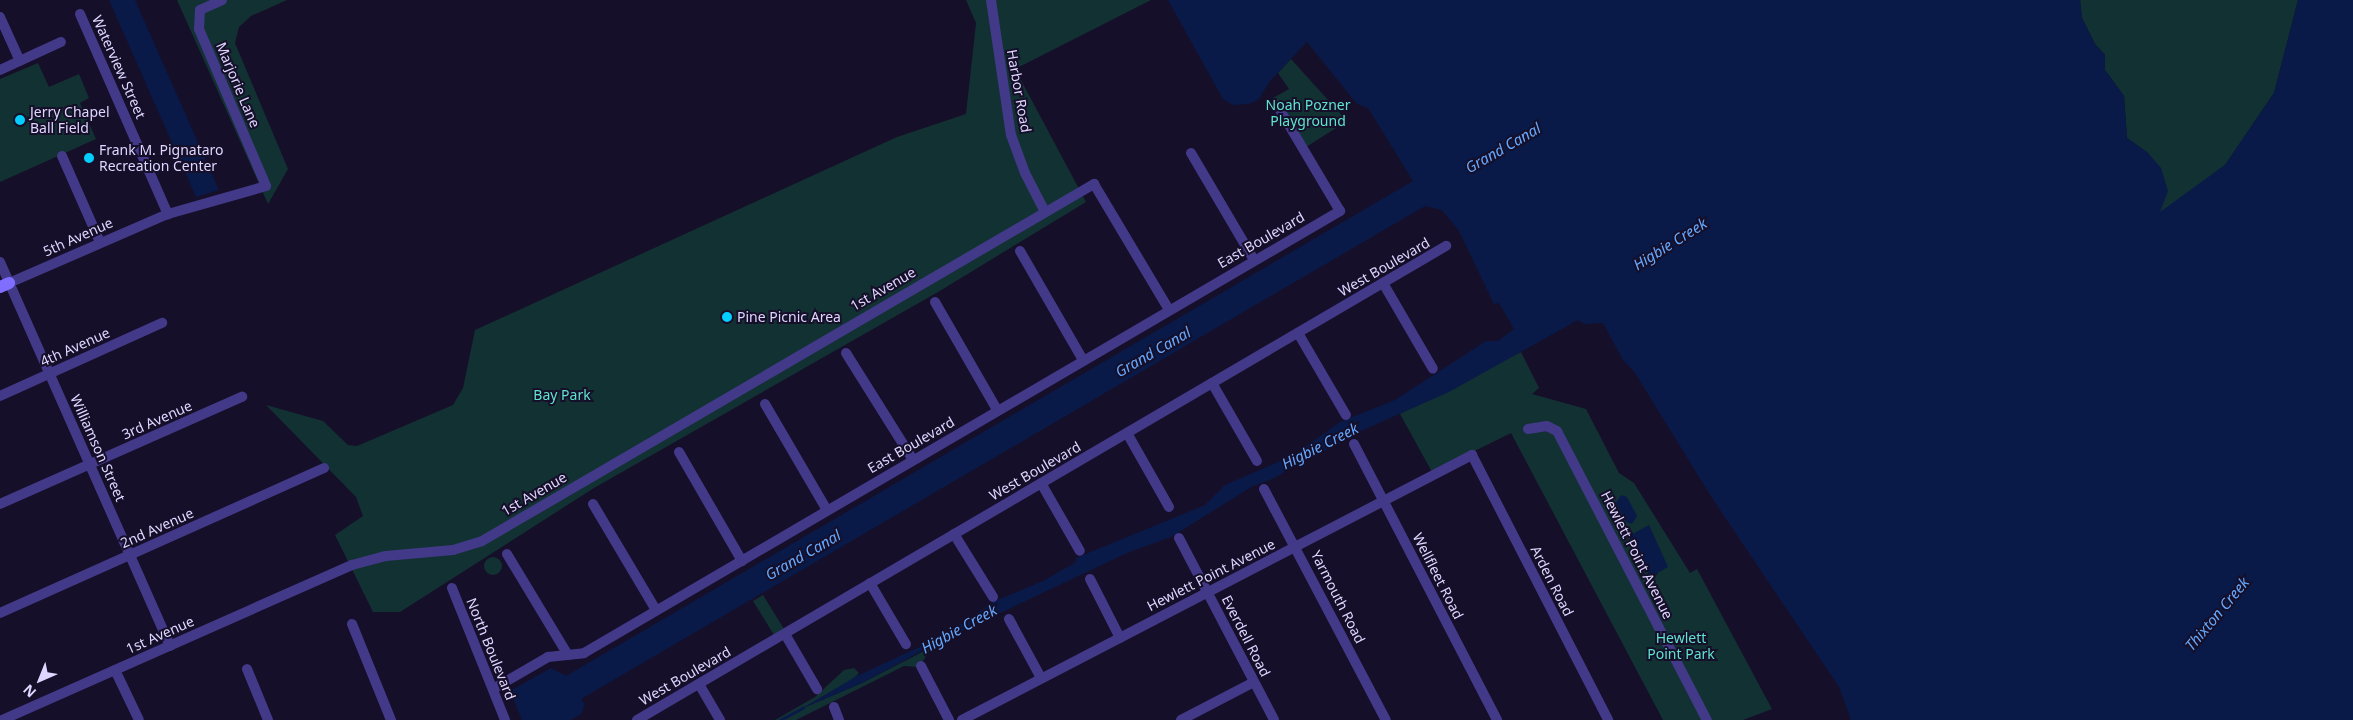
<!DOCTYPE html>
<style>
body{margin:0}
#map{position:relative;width:2353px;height:720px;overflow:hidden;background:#160f29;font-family:"Noto Sans",sans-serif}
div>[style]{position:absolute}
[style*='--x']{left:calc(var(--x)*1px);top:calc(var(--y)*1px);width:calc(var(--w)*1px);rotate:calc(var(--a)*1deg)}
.green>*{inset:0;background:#123133}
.round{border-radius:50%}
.water>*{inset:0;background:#091a48}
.stream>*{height:2.5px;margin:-1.25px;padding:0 1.25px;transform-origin:1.25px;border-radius:1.25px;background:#091a48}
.street>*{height:10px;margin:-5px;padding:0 5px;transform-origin:5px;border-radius:5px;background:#433989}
.secondary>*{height:12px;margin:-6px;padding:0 6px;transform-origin:6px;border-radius:6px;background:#7f6eff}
.dots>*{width:14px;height:14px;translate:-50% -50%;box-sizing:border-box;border:2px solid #160f29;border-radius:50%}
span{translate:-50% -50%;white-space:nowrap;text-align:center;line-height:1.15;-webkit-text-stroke:4px #160f29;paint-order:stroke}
.street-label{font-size:14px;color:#dfd7ff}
.park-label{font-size:14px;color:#5ee4cf}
.poi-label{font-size:14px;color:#dfd7ff}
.left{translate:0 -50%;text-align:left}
.water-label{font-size:15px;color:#65a9ff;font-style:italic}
.north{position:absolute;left:15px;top:655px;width:50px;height:50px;-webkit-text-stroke:4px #160f29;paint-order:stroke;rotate:224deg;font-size:14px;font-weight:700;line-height:20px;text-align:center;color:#dfd7ff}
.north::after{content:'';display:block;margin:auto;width:18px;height:22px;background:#dfd7ff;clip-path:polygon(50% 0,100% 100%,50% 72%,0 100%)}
</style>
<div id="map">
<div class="green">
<i style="clip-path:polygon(177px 0,287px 0,251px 16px,239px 27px,235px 43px,288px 169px,268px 204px)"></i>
<i style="clip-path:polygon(966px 0,1151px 0,1015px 69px,1086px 202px,938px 292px,594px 488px,400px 612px,373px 612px,335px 535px,363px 516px,356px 497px,266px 405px,323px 421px,348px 445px,357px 446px,453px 405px,463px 388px,475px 330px,897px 137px,966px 114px,976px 23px)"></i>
<i style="clip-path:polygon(2080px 0,2298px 0,2274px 93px,2225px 165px,2160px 213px,2148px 153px,2127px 138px,2124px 96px,2105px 70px,2105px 55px,2095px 44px,2082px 18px)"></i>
<i style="clip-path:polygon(1291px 59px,1347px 121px,1303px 149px,1273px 98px,1289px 89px,1278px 73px)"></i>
<i style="clip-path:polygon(38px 63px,49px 87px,79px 74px,89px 98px,80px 103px,96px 139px,0 182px,0 79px)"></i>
<i style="clip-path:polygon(1521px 352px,1539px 388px,1532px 394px,1586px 409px,1619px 473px,1634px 483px,1690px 573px,1697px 569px,1772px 709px,1743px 720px,1663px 720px,1511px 433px,1432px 472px,1400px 414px)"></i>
<i class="round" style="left:484px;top:557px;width:18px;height:18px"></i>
<i style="clip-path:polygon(763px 595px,784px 629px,774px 635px,753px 601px)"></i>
<i style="clip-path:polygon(932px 647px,919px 667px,904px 666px,796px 720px,775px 720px,815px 697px,844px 670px,854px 668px,859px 673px,852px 680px,803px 708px,862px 683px)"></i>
</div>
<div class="water">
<i style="clip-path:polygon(109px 0,135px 0,219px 190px,196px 197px)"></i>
<i style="clip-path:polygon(1168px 0,2080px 0,2082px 18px,2095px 44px,2105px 55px,2105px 70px,2124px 96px,2127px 138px,2148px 153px,2161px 168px,2168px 191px,2160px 212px,2225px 165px,2274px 93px,2298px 0,2353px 0,2353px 720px,1851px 720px,1839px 687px,1712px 498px,1635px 373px,1623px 360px,1603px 323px,1584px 324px,1578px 320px,1449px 392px,1363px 430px,1272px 479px,1253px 486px,1171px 537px,1127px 553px,935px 644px,862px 683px,801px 709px,857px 676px,941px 637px,995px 601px,1043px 581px,1076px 562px,1076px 558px,1205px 505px,1225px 485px,1292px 456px,1340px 422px,1395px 400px,1486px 341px,1498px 341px,1514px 329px,1499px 303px,1494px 304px,1459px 231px,1442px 210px,1425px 206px,581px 699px,585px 705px,581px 714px,571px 720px,522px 720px,510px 691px,551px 668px,566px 676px,1413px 181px,1368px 108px,1357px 104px,1307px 42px,1270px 81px,1259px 99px,1249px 104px,1233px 105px,1223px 99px)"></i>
<i style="clip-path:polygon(1621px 495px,1627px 497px,1637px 516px,1632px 524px,1626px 522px,1616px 503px)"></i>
<i style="clip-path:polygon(1649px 525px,1668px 567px,1650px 577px,1629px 536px)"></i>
</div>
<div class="stream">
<i style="--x:780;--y:720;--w:26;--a:-28"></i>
</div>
<div class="street">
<i style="--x:991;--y:0;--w:136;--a:81.6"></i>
<i style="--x:1011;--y:135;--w:40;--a:69.8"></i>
<i style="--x:1025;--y:173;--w:42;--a:62.8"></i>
<i style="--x:80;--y:14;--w:219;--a:66.3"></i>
<i style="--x:0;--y:17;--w:48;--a:65.6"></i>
<i style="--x:0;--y:70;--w:67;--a:-24.7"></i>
<i style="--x:1191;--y:153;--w:124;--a:59.5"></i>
<i style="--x:62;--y:156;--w:94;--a:66.2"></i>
<i style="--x:1020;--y:251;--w:126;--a:60"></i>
<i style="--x:0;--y:262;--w:420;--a:66.1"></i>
<i style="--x:9;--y:283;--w:173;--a:-23.5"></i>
<i style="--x:168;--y:214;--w:102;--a:-15.9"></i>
<i style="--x:266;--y:186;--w:171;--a:-113.1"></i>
<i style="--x:199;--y:29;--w:19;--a:-87"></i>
<i style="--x:200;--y:10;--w:24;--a:-24"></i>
<i style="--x:1383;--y:283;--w:99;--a:59.8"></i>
<i style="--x:935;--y:302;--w:125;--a:60.1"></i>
<i style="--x:1298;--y:333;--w:95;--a:59.7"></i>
<i style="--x:846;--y:353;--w:126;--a:57.9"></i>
<i style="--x:1212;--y:383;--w:90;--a:60"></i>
<i style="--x:0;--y:396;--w:178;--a:-24.3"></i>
<i style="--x:765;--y:404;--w:123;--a:59.7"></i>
<i style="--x:1528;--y:429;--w:19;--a:-9"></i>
<i style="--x:1547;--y:426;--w:11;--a:27"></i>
<i style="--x:1557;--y:431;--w:326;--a:62.6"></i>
<i style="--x:1127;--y:433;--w:85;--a:60.4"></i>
<i style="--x:1354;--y:444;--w:311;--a:62.6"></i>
<i style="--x:679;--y:452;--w:126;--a:60"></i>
<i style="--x:1041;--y:483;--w:78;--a:60.2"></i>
<i style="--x:1264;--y:489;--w:261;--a:62.2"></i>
<i style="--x:0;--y:504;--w:265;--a:-23.9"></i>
<i style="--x:593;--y:504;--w:123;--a:59.3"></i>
<i style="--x:954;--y:534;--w:74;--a:58.2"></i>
<i style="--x:1179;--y:538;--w:205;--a:62.4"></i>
<i style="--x:507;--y:554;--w:118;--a:58.9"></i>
<i style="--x:1090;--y:579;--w:66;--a:63"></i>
<i style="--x:870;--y:583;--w:71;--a:59.5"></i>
<i style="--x:452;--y:588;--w:142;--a:68.1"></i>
<i style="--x:0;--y:613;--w:355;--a:-24.1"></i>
<i style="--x:1009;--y:619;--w:67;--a:61.5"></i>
<i style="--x:352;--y:624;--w:104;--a:67.9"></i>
<i style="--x:785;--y:634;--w:64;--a:59.8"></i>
<i style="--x:921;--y:666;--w:61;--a:62.6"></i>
<i style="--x:247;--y:669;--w:55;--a:67.6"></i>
<i style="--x:115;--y:670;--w:55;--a:64.4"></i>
<i style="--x:699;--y:684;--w:42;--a:59.7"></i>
<i style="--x:493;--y:689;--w:64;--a:-30.2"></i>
<i style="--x:548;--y:657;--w:36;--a:-6"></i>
<i style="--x:584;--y:653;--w:876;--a:-30.31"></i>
<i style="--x:1340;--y:211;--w:123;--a:-120.7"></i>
<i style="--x:834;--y:707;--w:14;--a:69"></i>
<i style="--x:2;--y:720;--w:383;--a:-23.9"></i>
<i style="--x:352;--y:565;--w:35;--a:-15"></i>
<i style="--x:386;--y:556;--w:67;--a:-5.1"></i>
<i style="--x:453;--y:550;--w:30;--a:-17"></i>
<i style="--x:482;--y:541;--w:709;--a:-30.26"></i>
<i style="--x:1094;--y:184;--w:147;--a:59.2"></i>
<i style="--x:637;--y:720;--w:938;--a:-30.37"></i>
<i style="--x:962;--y:720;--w:575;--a:-27.46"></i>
<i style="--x:1472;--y:455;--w:298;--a:62.8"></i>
<i style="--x:1181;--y:720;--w:82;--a:-27.5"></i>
</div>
<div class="secondary">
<i style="--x:0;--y:287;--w:10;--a:-24"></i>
</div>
<div class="dots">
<i style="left:20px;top:120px;background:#03ceff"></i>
<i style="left:89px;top:158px;background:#03ceff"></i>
<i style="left:727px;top:317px;background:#03ceff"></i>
</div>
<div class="street-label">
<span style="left:119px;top:67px;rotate:66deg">Waterview Street</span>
<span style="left:238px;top:85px;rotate:67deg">Marjorie Lane</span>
<span style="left:1019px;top:91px;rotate:80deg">Harbor Road</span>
<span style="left:78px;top:237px;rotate:-24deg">5th Avenue</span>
<span style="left:1261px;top:240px;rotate:-30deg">East Boulevard</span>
<span style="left:1384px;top:267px;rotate:-30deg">West Boulevard</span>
<span style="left:883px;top:289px;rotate:-30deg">1st Avenue</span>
<span style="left:75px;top:347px;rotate:-24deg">4th Avenue</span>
<span style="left:157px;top:420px;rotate:-24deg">3rd Avenue</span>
<span style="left:911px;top:445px;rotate:-30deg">East Boulevard</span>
<span style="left:98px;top:448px;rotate:66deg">Williamson Street</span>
<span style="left:1035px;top:471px;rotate:-30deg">West Boulevard</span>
<span style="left:534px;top:494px;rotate:-30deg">1st Avenue</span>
<span style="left:157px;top:528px;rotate:-24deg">2nd Avenue</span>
<span style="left:1637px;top:555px;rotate:63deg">Hewlett Point Avenue</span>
<span style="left:1211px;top:575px;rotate:-27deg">Hewlett Point Avenue</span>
<span style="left:1438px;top:576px;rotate:63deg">Wellfleet Road</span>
<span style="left:1552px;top:581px;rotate:63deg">Arden Road</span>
<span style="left:1338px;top:597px;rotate:63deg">Yarmouth Road</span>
<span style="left:160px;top:635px;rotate:-24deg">1st Avenue</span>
<span style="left:1246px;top:636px;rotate:63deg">Everdell Road</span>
<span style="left:491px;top:649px;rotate:68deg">North Boulevard</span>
<span style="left:685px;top:676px;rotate:-30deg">West Boulevard</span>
</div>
<div class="park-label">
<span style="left:1308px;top:113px">Noah Pozner<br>Playground</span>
<span style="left:562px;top:395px">Bay Park</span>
<span style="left:1681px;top:646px">Hewlett<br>Point Park</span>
</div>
<div class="poi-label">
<span class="left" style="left:30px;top:120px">Jerry Chapel<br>Ball Field</span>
<span class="left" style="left:99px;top:158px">Frank M. Pignataro<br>Recreation Center</span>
<span class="left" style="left:737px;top:317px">Pine Picnic Area</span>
</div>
<div class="water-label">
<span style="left:1503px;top:148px;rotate:-30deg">Grand Canal</span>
<span style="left:1670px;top:244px;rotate:-32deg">Higbie Creek</span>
<span style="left:1153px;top:352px;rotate:-30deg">Grand Canal</span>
<span style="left:1320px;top:446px;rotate:-27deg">Higbie Creek</span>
<span style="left:803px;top:555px;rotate:-30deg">Grand Canal</span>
<span style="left:2217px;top:614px;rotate:-50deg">Thixton Creek</span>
<span style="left:959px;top:629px;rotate:-29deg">Higbie Creek</span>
</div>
<div class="north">N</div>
</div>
